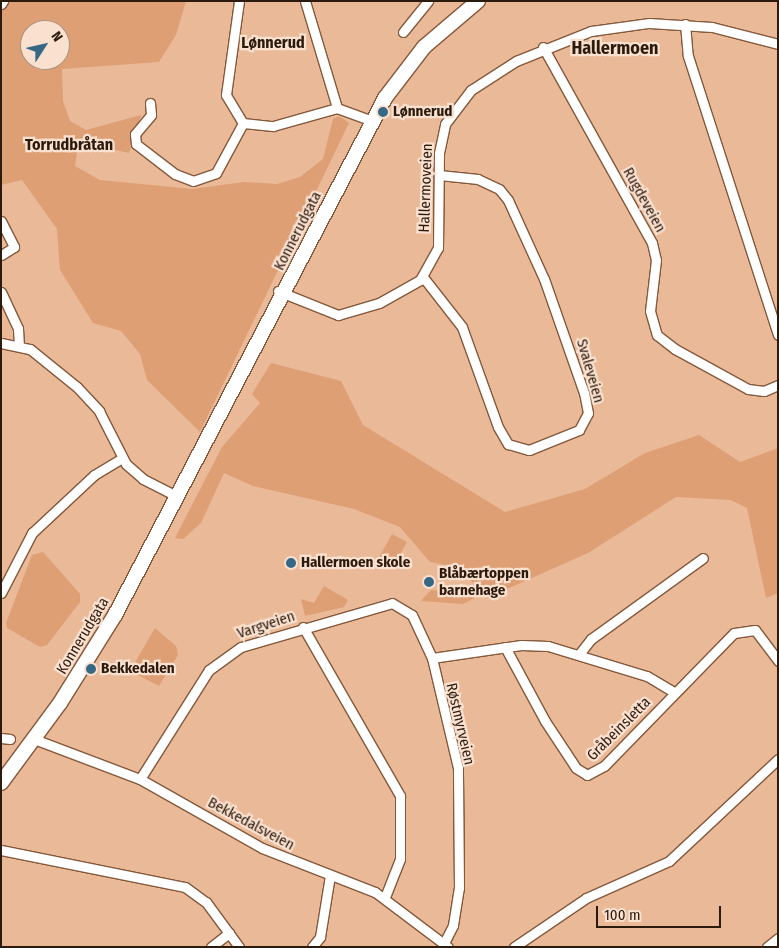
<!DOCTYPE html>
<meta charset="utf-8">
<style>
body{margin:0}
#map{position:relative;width:779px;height:948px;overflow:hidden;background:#eab998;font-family:"Fira Sans Condensed",sans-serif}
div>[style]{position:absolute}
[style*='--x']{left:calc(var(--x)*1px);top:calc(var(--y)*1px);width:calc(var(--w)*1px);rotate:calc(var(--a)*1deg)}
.green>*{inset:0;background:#de9f74}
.roads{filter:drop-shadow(1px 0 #84583a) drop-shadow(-1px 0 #84583a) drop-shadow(0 1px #84583a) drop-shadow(0 -1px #84583a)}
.minor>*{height:9px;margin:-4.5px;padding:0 4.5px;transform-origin:4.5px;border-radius:4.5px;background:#fff}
.secondary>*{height:14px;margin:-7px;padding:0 7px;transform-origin:7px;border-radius:7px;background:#fff}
.dots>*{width:14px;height:14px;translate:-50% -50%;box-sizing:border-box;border:2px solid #f9e0cf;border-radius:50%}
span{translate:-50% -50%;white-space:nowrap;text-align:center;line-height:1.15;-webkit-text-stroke:4.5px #f9e0cf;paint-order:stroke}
.poi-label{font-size:15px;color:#2c1a0d;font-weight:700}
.left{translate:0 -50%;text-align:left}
.street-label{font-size:15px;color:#2c1a0d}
.neighbourhood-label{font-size:16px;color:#2c1a0d;font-weight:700}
.quarter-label{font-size:18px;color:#2c1a0d;font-weight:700}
.frame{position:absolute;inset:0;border:2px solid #2c1a0d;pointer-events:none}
.north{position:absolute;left:20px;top:20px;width:50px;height:50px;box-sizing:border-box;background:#f9e0cf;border:1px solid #a79181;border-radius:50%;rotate:55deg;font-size:14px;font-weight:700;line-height:20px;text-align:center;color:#2c1a0d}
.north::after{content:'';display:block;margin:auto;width:18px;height:22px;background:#356885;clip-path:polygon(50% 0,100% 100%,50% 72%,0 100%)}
.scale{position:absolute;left:596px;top:906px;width:125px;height:22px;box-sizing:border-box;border:2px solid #2c1a0d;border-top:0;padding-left:6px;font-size:15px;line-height:18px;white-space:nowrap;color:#2c1a0d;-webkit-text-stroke:4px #f9e0cf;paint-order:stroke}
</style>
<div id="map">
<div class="green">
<i style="clip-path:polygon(evenodd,2px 1px,186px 1px,176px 35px,159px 62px,62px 69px,63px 101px,70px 121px,86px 130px,141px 115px,129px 153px,107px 148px,77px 152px,75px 166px,100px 180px,192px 189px,244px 182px,277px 184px,300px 177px,323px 159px,333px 119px,339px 116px,349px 123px,200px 432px,147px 380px,140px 354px,121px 331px,93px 323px,60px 270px,57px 229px,22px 180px,1px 185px,2px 1px,30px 30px,60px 30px,60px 60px,30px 60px,30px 30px)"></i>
<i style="clip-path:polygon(271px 363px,341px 381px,363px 425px,505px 512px,585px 489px,645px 453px,699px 435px,740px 462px,778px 448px,778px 593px,766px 598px,747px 508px,731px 500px,676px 497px,588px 553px,491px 596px,451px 566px,430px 562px,400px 527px,354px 509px,253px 486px,224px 473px,201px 523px,183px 539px,175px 538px,222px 447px,260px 403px,252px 394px)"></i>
<i style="clip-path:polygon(392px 534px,407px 542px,393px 567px,378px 559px)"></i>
<i style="clip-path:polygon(43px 552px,80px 594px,80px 602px,47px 645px,40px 647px,7px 628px,6px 623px,32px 555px)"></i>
<i style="clip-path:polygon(324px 586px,348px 600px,344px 607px,305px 616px,301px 599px,314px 603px)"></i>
<i style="clip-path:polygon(431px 590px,444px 591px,475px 598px,463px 604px,421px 601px)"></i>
<i style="clip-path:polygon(155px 628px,176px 646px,178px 655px,159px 686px,130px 671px)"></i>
</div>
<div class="roads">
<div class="minor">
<i style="--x:239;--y:1;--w:95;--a:97.9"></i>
<i style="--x:226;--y:95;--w:33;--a:59"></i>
<i style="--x:243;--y:123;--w:30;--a:6"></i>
<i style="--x:273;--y:126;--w:66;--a:-15.7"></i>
<i style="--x:337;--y:108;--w:37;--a:20"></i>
<i style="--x:305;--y:1;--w:112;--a:73.3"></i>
<i style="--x:1;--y:4;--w:4;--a:-56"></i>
<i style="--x:685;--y:24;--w:32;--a:85"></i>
<i style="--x:688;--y:56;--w:293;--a:72.1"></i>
<i style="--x:403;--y:32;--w:40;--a:-51"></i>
<i style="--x:543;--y:47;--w:224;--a:60.9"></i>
<i style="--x:652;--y:243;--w:17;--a:77"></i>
<i style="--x:656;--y:260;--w:51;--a:96.7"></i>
<i style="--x:650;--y:311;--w:25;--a:74"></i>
<i style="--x:657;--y:335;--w:23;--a:38"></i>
<i style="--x:675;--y:349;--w:83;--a:28.7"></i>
<i style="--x:748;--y:389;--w:16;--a:7"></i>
<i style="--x:764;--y:391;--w:15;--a:-23"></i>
<i style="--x:150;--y:103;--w:12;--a:85"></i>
<i style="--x:151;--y:115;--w:25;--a:130"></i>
<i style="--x:135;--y:134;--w:10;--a:84"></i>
<i style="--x:136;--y:144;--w:49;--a:37.6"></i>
<i style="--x:175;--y:174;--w:19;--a:21"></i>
<i style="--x:193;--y:181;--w:24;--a:-19"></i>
<i style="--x:216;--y:173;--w:57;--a:-61.6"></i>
<i style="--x:1;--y:221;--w:29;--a:63"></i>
<i style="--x:14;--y:247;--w:15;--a:148"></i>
<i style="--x:423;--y:277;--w:63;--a:52"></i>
<i style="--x:462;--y:327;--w:106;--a:70.2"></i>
<i style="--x:498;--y:427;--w:20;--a:60"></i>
<i style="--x:508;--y:444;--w:22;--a:16"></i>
<i style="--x:529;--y:450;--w:54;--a:-21.8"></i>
<i style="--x:579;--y:430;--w:19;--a:-62"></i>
<i style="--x:588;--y:413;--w:20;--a:-101"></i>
<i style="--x:584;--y:393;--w:121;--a:-109.3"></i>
<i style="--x:544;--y:279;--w:87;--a:-114.5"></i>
<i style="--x:508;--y:200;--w:14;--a:-129"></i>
<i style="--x:499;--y:189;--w:23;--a:-155"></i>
<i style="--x:478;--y:179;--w:39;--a:-174"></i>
<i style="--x:278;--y:291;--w:65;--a:21.8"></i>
<i style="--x:338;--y:315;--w:43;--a:-16.3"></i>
<i style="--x:379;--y:303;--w:47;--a:-29.3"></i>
<i style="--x:420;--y:280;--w:37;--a:-61"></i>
<i style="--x:438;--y:248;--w:95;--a:-89.4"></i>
<i style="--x:439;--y:153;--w:30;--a:-78"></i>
<i style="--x:445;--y:124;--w:43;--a:-52.6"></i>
<i style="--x:471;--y:90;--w:54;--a:-32.8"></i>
<i style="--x:516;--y:61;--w:81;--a:-21.8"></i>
<i style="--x:591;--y:31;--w:59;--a:-7.9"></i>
<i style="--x:649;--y:23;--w:63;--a:3.6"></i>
<i style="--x:712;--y:27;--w:68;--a:14.4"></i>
<i style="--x:1;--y:292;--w:40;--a:65"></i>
<i style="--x:18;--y:328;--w:18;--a:87"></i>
<i style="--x:1;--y:343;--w:30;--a:12"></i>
<i style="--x:30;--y:349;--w:60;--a:39"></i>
<i style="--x:77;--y:387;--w:33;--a:47"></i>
<i style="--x:99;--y:411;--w:59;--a:63"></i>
<i style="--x:126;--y:464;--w:23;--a:41"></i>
<i style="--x:143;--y:479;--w:37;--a:27"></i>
<i style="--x:1;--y:593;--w:68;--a:-62.7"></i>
<i style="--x:32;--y:533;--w:85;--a:-43.1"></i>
<i style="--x:94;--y:475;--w:33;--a:-31"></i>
<i style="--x:303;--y:627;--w:195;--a:60.1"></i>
<i style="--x:400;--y:796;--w:63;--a:90"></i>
<i style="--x:400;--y:859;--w:41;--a:111.5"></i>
<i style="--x:505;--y:647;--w:84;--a:61.6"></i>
<i style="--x:545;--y:721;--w:56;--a:56.6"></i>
<i style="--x:576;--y:768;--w:13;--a:32"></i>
<i style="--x:587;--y:775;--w:19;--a:-28"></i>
<i style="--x:604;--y:766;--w:186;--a:-45.7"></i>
<i style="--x:734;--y:633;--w:21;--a:-8"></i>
<i style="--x:755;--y:630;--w:39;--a:53"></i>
<i style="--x:580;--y:653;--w:18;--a:-52"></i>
<i style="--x:591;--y:639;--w:138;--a:-35.9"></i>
<i style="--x:1;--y:738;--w:9;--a:6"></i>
<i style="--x:34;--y:739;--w:113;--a:20.7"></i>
<i style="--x:140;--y:779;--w:140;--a:29.5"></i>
<i style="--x:262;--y:848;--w:121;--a:21.3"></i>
<i style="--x:375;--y:892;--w:91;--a:37"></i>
<i style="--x:140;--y:779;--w:129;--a:-57.7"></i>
<i style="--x:209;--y:670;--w:39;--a:-36"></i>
<i style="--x:241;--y:647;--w:157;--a:-16.2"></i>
<i style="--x:392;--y:603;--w:23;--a:31"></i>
<i style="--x:412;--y:615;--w:47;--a:65.1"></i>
<i style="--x:1;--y:850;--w:188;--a:11.4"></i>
<i style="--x:185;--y:887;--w:26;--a:36"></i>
<i style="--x:206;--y:902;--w:56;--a:53.7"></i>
<i style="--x:444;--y:943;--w:20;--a:-63"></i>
<i style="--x:453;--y:925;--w:37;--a:-81"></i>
<i style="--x:459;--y:888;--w:120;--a:-90.5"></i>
<i style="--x:458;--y:768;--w:113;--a:-103.3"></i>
<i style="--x:432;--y:658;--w:90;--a:-8.3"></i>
<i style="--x:521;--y:645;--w:27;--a:2"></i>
<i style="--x:548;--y:646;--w:103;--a:16.9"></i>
<i style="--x:647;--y:676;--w:31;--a:31"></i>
<i style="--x:211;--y:947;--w:23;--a:-38"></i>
<i style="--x:312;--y:947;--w:13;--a:-51"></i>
<i style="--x:320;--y:937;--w:63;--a:-80.8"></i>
<i style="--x:514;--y:947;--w:87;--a:-34.2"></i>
<i style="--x:586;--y:898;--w:91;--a:-24"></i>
<i style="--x:669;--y:861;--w:149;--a:-43.1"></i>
<i style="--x:767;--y:947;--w:14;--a:-39"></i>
</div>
<div class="secondary">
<i style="--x:1;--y:783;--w:99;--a:-53.6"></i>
<i style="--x:60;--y:703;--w:104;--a:-58"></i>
<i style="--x:115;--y:615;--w:583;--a:-62.42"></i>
<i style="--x:385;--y:98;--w:64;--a:-52.6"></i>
<i style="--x:424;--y:47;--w:71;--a:-40.4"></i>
</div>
</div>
<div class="dots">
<i style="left:383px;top:112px;background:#356885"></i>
<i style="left:291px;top:563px;background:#356885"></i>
<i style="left:429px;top:582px;background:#356885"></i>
<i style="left:91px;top:669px;background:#356885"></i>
</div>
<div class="poi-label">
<span class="left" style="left:393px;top:112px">Lønnerud</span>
<span class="left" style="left:301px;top:563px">Hallermoen skole</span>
<span class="left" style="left:439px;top:582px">Blåbærtoppen<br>barnehage</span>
<span class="left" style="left:101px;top:669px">Bekkedalen</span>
</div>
<div class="street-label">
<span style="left:426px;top:188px;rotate:-88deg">Hallermoveien</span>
<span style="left:644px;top:200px;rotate:61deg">Rugdeveien</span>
<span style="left:298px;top:231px;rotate:-63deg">Konnerudgata</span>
<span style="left:590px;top:371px;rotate:74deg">Svaleveien</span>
<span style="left:266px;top:625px;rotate:-18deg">Vargveien</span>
<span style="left:83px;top:636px;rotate:-59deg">Konnerudgata</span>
<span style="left:460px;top:724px;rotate:77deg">Røstmyrveien</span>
<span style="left:619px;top:729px;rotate:-45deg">Gråbeinsletta</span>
<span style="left:251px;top:824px;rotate:28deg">Bekkedalsveien</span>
</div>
<div class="neighbourhood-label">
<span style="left:273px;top:43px">Lønnerud</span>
<span style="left:69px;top:145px">Torrudbråtan</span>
</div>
<div class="quarter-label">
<span style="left:615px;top:48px">Hallermoen</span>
</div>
<div class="frame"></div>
<div class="north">N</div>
<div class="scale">100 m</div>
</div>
